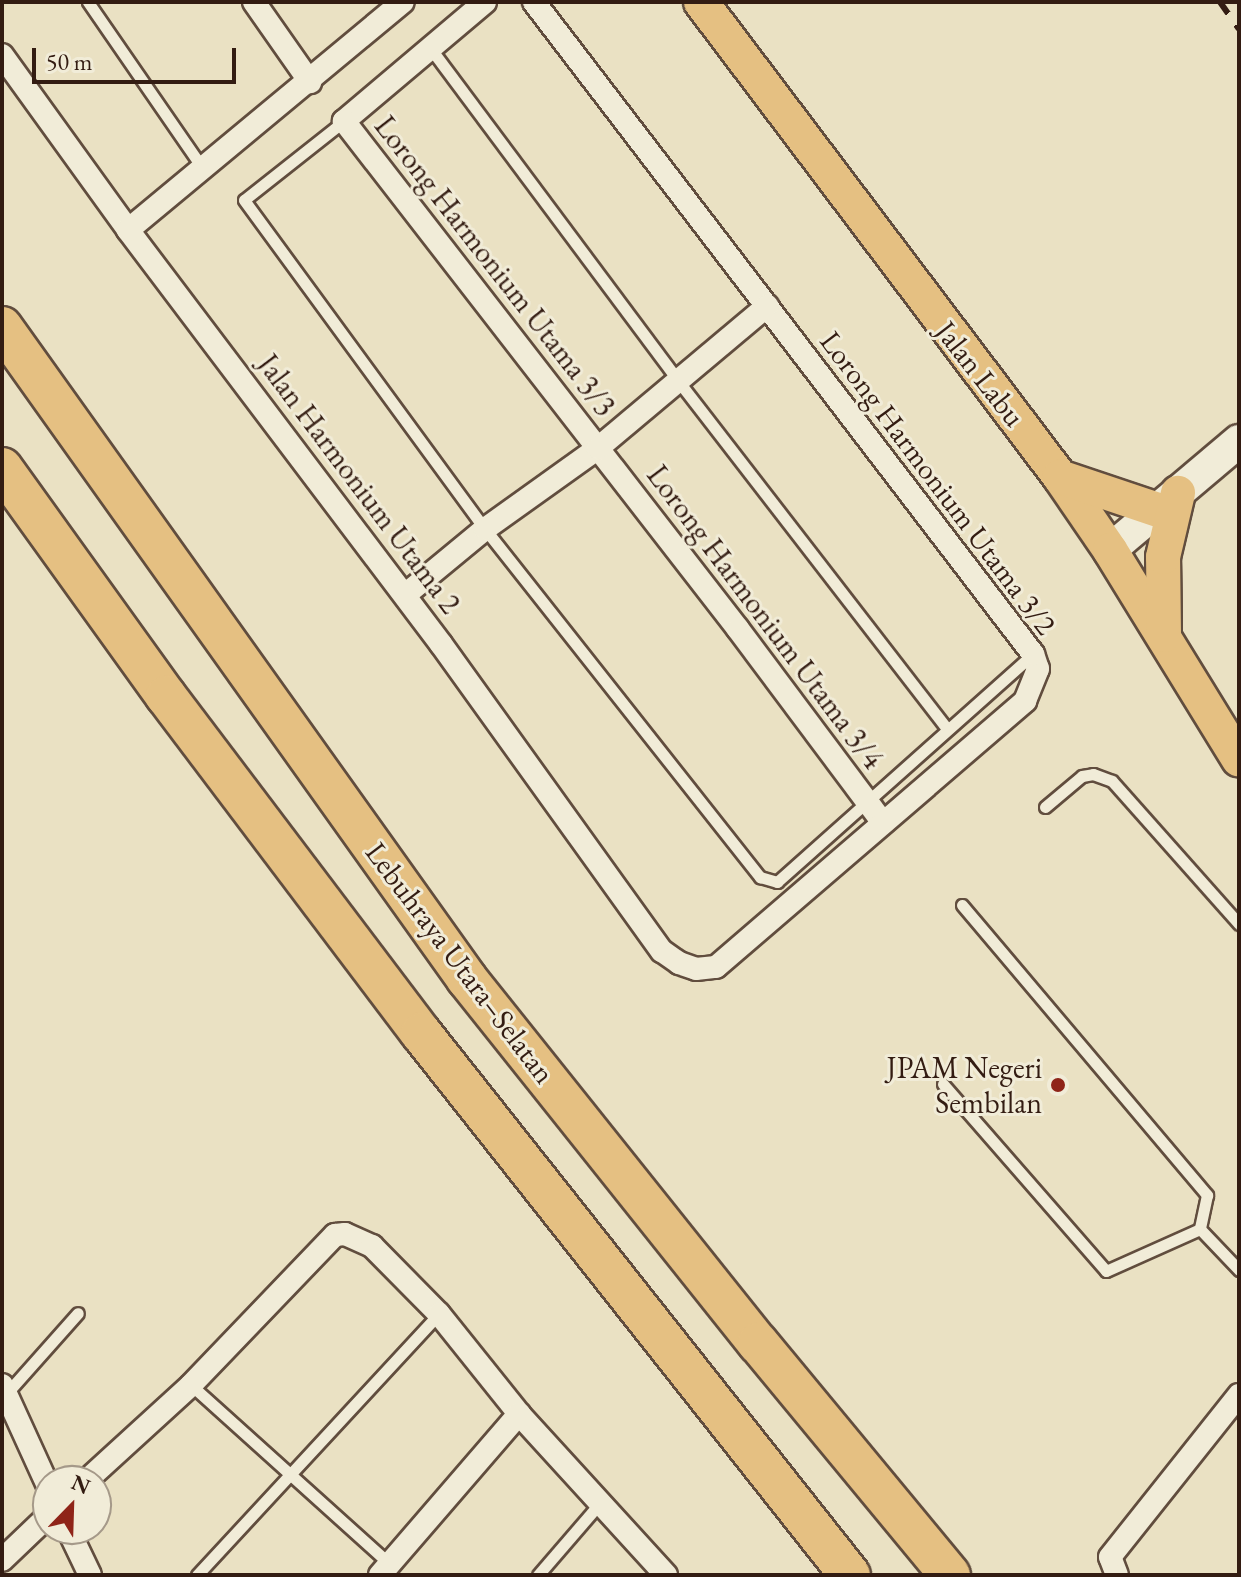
<!DOCTYPE html>
<meta charset="utf-8">
<style>
body{margin:0}
#map{position:relative;width:1241px;height:1577px;overflow:hidden;background:#eae1c3;font-family:"EB Garamond",serif}
div>[style]{position:absolute}
[style*='--x']{left:calc(var(--x)*1px);top:calc(var(--y)*1px);width:calc(var(--w)*1px);rotate:calc(var(--a)*1deg)}
.roads{filter:drop-shadow(2px 0 #614d3e) drop-shadow(-2px 0 #614d3e) drop-shadow(0 2px #614d3e) drop-shadow(0 -2px #614d3e)}
.service>*{height:11px;margin:-5.5px;padding:0 5.5px;transform-origin:5.5px;border-radius:5.5px;background:#f1ecd8}
.minor>*{height:22px;margin:-11px;padding:0 11px;transform-origin:11px;border-radius:11px;background:#f1ecd8}
.secondary>*{height:32px;margin:-16px;padding:0 16px;transform-origin:16px;border-radius:16px;background:#f1ecd8}
.primary>*{height:34px;margin:-17px;padding:0 17px;transform-origin:17px;border-radius:17px;background:#e5c082}
.motorway>*{height:40px;margin:-20px;padding:0 20px;transform-origin:20px;border-radius:20px;background:#e5c082}
.rail>*{height:6px;margin-top:-3px;transform-origin:0;background:repeating-linear-gradient(90deg,#331c12 0 14px,transparent 0 28px)}
.dots>*{width:22px;height:22px;translate:-50% -50%;box-sizing:border-box;border:4px solid #f1ecd8;border-radius:50%}
span{translate:-50% -50%;white-space:nowrap;text-align:center;line-height:1.15;-webkit-text-stroke:6px #f1ecd8;paint-order:stroke}
.street-label{font-size:30px;color:#331c12}
.poi-label{font-size:30px;color:#331c12}
.right{translate:-100% -50%;text-align:right}
.frame{position:absolute;inset:0;border:4px solid #331c12;pointer-events:none}
.north{position:absolute;left:32px;top:1465px;width:80px;height:80px;box-sizing:border-box;background:#f1ecd8;border:2px solid #a59989;border-radius:50%;rotate:23deg;font-size:22px;font-weight:700;line-height:32px;text-align:center;color:#331c12}
.north::after{content:'';display:block;margin:auto;width:28px;height:36px;background:#8f2418;clip-path:polygon(50% 0,100% 100%,50% 72%,0 100%)}
.scale{position:absolute;left:32px;top:48px;width:204px;height:36px;box-sizing:border-box;border:4px solid #331c12;border-top:0;padding-left:10px;font-size:24px;line-height:28px;white-space:nowrap;color:#331c12;-webkit-text-stroke:6px #f1ecd8;paint-order:stroke}
</style>
<div id="map">
<div class="roads">
<div class="service">
<i style="--x:88;--y:2;--w:203;--a:55.4"></i>
<i style="--x:431;--y:49;--w:415;--a:53.3"></i>
<i style="--x:679;--y:382;--w:438;--a:52.3"></i>
<i style="--x:344;--y:121;--w:127;--a:141.7"></i>
<i style="--x:244;--y:200;--w:408;--a:53.8"></i>
<i style="--x:485;--y:529;--w:444;--a:51.7"></i>
<i style="--x:760;--y:877;--w:18;--a:16"></i>
<i style="--x:777;--y:882;--w:343;--a:-41.7"></i>
<i style="--x:1045;--y:807;--w:48;--a:-40"></i>
<i style="--x:1082;--y:776;--w:11;--a:-10"></i>
<i style="--x:1093;--y:774;--w:20;--a:20"></i>
<i style="--x:1112;--y:781;--w:191;--a:48.4"></i>
<i style="--x:962;--y:905;--w:380;--a:49.8"></i>
<i style="--x:1207;--y:1195;--w:35;--a:102"></i>
<i style="--x:943;--y:1084;--w:248;--a:48.9"></i>
<i style="--x:1106;--y:1271;--w:103;--a:-24.1"></i>
<i style="--x:1200;--y:1229;--w:57;--a:46.4"></i>
<i style="--x:191;--y:1385;--w:268;--a:42"></i>
<i style="--x:6;--y:1394;--w:108;--a:-48.4"></i>
<i style="--x:197;--y:1575;--w:356;--a:-47.2"></i>
<i style="--x:538;--y:1575;--w:95;--a:-49.3"></i>
</div>
<div class="minor">
<i style="--x:254;--y:2;--w:98;--a:55"></i>
<i style="--x:485;--y:2;--w:185;--a:139.8"></i>
<i style="--x:344;--y:121;--w:643;--a:52.2"></i>
<i style="--x:738;--y:629;--w:242;--a:53.2"></i>
<i style="--x:2;--y:55;--w:216;--a:54.2"></i>
<i style="--x:128;--y:230;--w:519;--a:52.91"></i>
<i style="--x:441;--y:644;--w:378;--a:54.3"></i>
<i style="--x:662;--y:951;--w:21;--a:35"></i>
<i style="--x:679;--y:963;--w:18;--a:19"></i>
<i style="--x:696;--y:969;--w:20;--a:-6"></i>
<i style="--x:716;--y:967;--w:408;--a:-40.7"></i>
<i style="--x:1025;--y:701;--w:35;--a:-68"></i>
<i style="--x:1038;--y:669;--w:16;--a:-108"></i>
<i style="--x:1033;--y:654;--w:821;--a:-127.43"></i>
<i style="--x:128;--y:230;--w:357;--a:-39.7"></i>
<i style="--x:405;--y:595;--w:104;--a:-39.5"></i>
<i style="--x:485;--y:529;--w:139;--a:-35.6"></i>
<i style="--x:598;--y:448;--w:221;--a:-40"></i>
<i style="--x:2;--y:1385;--w:111;--a:65.5"></i>
<i style="--x:86;--y:1481;--w:142;--a:-42.4"></i>
<i style="--x:191;--y:1385;--w:208;--a:-46.2"></i>
<i style="--x:335;--y:1235;--w:10;--a:-6"></i>
<i style="--x:345;--y:1234;--w:30;--a:24"></i>
<i style="--x:372;--y:1246;--w:95;--a:45.4"></i>
<i style="--x:439;--y:1314;--w:128;--a:51.3"></i>
<i style="--x:519;--y:1414;--w:218;--a:47.6"></i>
<i style="--x:68;--y:1529;--w:51;--a:64.4"></i>
<i style="--x:2;--y:1560;--w:64;--a:-43.7"></i>
<i style="--x:380;--y:1575;--w:213;--a:-49.2"></i>
<i style="--x:1117;--y:1575;--w:19;--a:-111"></i>
<i style="--x:1110;--y:1557;--w:207;--a:-51.5"></i>
</div>
<div class="secondary">
<i style="--x:1110;--y:550;--w:169;--a:-40.2"></i>
</div>
<div class="primary">
<i style="--x:701;--y:2;--w:595;--a:52.92"></i>
<i style="--x:1060;--y:477;--w:88;--a:55.6"></i>
<i style="--x:1110;--y:550;--w:246;--a:58.4"></i>
<i style="--x:1060;--y:477;--w:103;--a:18.6"></i>
<i style="--x:1164;--y:635;--w:78;--a:-90.7"></i>
<i style="--x:1163;--y:557;--w:66;--a:-76.8"></i>
</div>
<div class="motorway">
<i style="--x:2;--y:327;--w:801;--a:54.5"></i>
<i style="--x:467;--y:979;--w:466;--a:51.4"></i>
<i style="--x:758;--y:1343;--w:301;--a:50.4"></i>
<i style="--x:2;--y:468;--w:281;--a:54.3"></i>
<i style="--x:166;--y:696;--w:423;--a:52.9"></i>
<i style="--x:421;--y:1033;--w:691;--a:51.64"></i>
</div>
</div>
<div class="rail">
<i style="--x:1220;--y:2;--w:33;--a:55"></i>
</div>
<div class="dots">
<i style="left:1058px;top:1085px;background:#8f2418"></i>
</div>
<div class="street-label">
<span style="left:495px;top:266px;rotate:52deg">Lorong Harmonium Utama 3/3</span>
<span style="left:980px;top:374px;rotate:52deg">Jalan Labu</span>
<span style="left:938px;top:483px;rotate:53deg">Lorong Harmonium Utama 3/2</span>
<span style="left:359px;top:484px;rotate:53deg">Jalan Harmonium Utama 2</span>
<span style="left:765px;top:617px;rotate:53deg">Lorong Harmonium Utama 3/4</span>
<span style="left:460px;top:963px;rotate:53deg">Lebuhraya Utara–Selatan</span>
</div>
<div class="poi-label">
<span class="right" style="left:1042px;top:1085px">JPAM Negeri<br>Sembilan</span>
</div>
<div class="frame"></div>
<div class="north">N</div>
<div class="scale">50 m</div>
</div>
